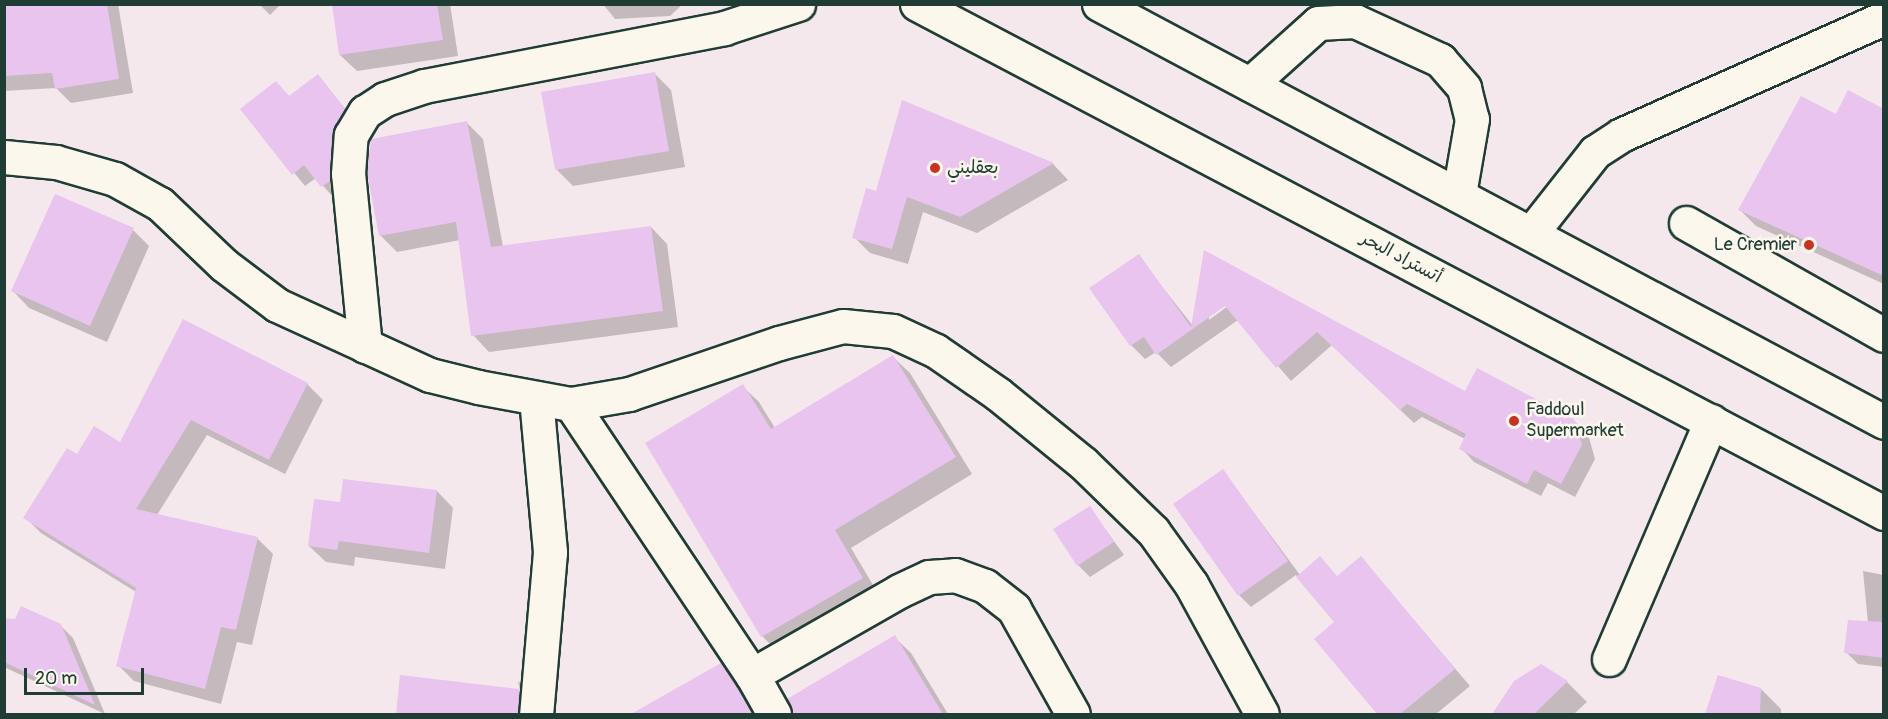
<!DOCTYPE html>
<meta charset="utf-8">
<style>
body{margin:0}
#map{position:relative;width:1888px;height:719px;overflow:hidden;background:#f5e8ed;font-family:Pangolin,"Playpen Sans Arabic",sans-serif}
div>[style]{position:absolute}
[style*='--x']{left:calc(var(--x)*1px);top:calc(var(--y)*1px);width:calc(var(--w)*1px);rotate:calc(var(--a)*1deg)}
.shadow>*{inset:0;background:#0003}
.building>*{inset:0;background:#e8c4ef}
.roads{filter:drop-shadow(2px 0 #1f3d34) drop-shadow(-2px 0 #1f3d34) drop-shadow(0 2px #1f3d34) drop-shadow(0 -2px #1f3d34)}
.minor>*{height:33px;margin:-16.5px;padding:0 16.5px;transform-origin:16.5px;border-radius:16.5px;background:#fbf7ec}
.highway>*{height:33px;margin:-16.5px;padding:0 16.5px;transform-origin:16.5px;border-radius:16.5px;background:#fbf7ec}
.dots>*{width:16px;height:16px;translate:-50% -50%;box-sizing:border-box;border:3px solid #fbf7ec;border-radius:50%}
span{translate:-50% -50%;white-space:nowrap;text-align:center;line-height:1.15;-webkit-text-stroke:5px #fbf7ec;paint-order:stroke}
.poi-label{font-size:18px;color:#1f3d34}
.left{translate:0 -50%;text-align:left}
.right{translate:-100% -50%;text-align:right}
.street-label{font-size:18px;color:#1f3d34}
.frame{position:absolute;inset:0;border:6px solid #1f3d34;pointer-events:none}
.scale{position:absolute;left:24px;top:668px;width:120px;height:27px;box-sizing:border-box;border:3px solid #1f3d34;border-top:0;padding-left:8px;font-size:18px;line-height:21px;white-space:nowrap;color:#1f3d34;-webkit-text-stroke:4px #fbf7ec;paint-order:stroke}
</style>
<div id="map">
<div class="shadow">
<i style="clip-path:polygon(4px 4px,118px 4px,133px 93px,71px 103px,56px 88px,4px 91px)"></i>
<i style="clip-path:polygon(259px 4px,281px 4px,270px 15px)"></i>
<i style="clip-path:polygon(333px 4px,450px 4px,458px 56px,357px 71px,340px 55px)"></i>
<i style="clip-path:polygon(603px 4px,683px 4px,670px 16px,615px 19px)"></i>
<i style="clip-path:polygon(654px 73px,671px 90px,685px 167px,573px 186px,557px 170px)"></i>
<i style="clip-path:polygon(318px 76px,356px 122px,334px 198px,316px 178px,305px 186px,242px 109px,276px 83px,290px 97px)"></i>
<i style="clip-path:polygon(903px 102px,1053px 164px,1068px 180px,977px 233px,923px 212px,908px 264px,870px 253px,854px 237px,877px 193px)"></i>
<i style="clip-path:polygon(1884px 111px,1884px 284px,1756px 226px,1740px 210px,1836px 116px)"></i>
<i style="clip-path:polygon(467px 123px,483px 139px,503px 247px,651px 227px,667px 244px,678px 327px,489px 352px,473px 335px,460px 240px,397px 252px,380px 235px)"></i>
<i style="clip-path:polygon(133px 230px,149px 246px,107px 342px,29px 308px,13px 291px)"></i>
<i style="clip-path:polygon(evenodd,1206px 253px,1466px 393px,1573px 420px,1588px 434px,1595px 459px,1575px 497px,1548px 483px,1541px 496px,1474px 462px,1461px 448px,1465px 439px,1422px 417px,1414px 423px,1332px 345px,1291px 381px,1238px 320px,1171px 367px,1156px 352px,1145px 359px,1131px 345px,1138px 256px,1193px 326px,1206px 253px,1230px 301px,1232px 303px,1209px 320px,1209px 316px,1230px 301px)"></i>
<i style="clip-path:polygon(184px 321px,307px 384px,323px 400px,285px 474px,207px 435px,157px 515px,257px 538px,273px 554px,252px 645px,237px 642px,221px 704px,134px 681px,118px 665px,136px 592px,41px 533px,25px 517px,77px 456px,121px 445px)"></i>
<i style="clip-path:polygon(893px 357px,910px 373px,972px 474px,851px 548px,879px 595px,779px 653px,762px 636px,742px 386px,759px 402px,775px 428px)"></i>
<i style="clip-path:polygon(1223px 471px,1300px 575px,1338px 577px,1361px 558px,1470px 686px,1436px 714px,1379px 714px,1316px 639px,1336px 622px,1296px 575px,1251px 607px,1239px 595px)"></i>
<i style="clip-path:polygon(437px 491px,453px 508px,445px 569px,355px 557px,354px 566px,326px 562px,309px 546px,341px 504px)"></i>
<i style="clip-path:polygon(1090px 508px,1124px 555px,1090px 577px,1078px 565px)"></i>
<i style="clip-path:polygon(1863px 571px,1884px 575px,1884px 667px,1858px 664px,1846px 652px,1868px 623px)"></i>
<i style="clip-path:polygon(4px 619px,61px 626px,73px 638px,105px 714px,4px 667px)"></i>
<i style="clip-path:polygon(894px 637px,911px 653px,948px 714px,813px 714px,800px 693px)"></i>
<i style="clip-path:polygon(721px 665px,738px 681px,758px 714px,634px 714px)"></i>
<i style="clip-path:polygon(1541px 665px,1567px 682px,1587px 702px,1574px 714px,1494px 714px,1514px 684px)"></i>
<i style="clip-path:polygon(402px 677px,520px 691px,518px 681px,535px 698px,534px 714px,397px 714px)"></i>
<i style="clip-path:polygon(1719px 677px,1761px 689px,1781px 709px,1781px 714px,1706px 714px)"></i>
</div>
<div class="building">
<i style="clip-path:polygon(4px 4px,107px 4px,119px 79px,55px 89px,52px 73px,4px 76px)"></i>
<i style="clip-path:polygon(332px 4px,437px 4px,443px 40px,339px 55px)"></i>
<i style="clip-path:polygon(655px 72px,669px 151px,555px 170px,541px 92px)"></i>
<i style="clip-path:polygon(318px 74px,345px 109px,332px 133px,330px 181px,321px 187px,304px 165px,292px 175px,240px 109px,276px 81px,289px 96px)"></i>
<i style="clip-path:polygon(1848px 90px,1884px 109px,1884px 276px,1738px 210px,1801px 96px,1836px 114px)"></i>
<i style="clip-path:polygon(902px 100px,1054px 163px,960px 217px,907px 197px,892px 249px,852px 238px,866px 188px,876px 191px)"></i>
<i style="clip-path:polygon(467px 121px,491px 247px,651px 226px,663px 311px,471px 336px,456px 222px,379px 236px,367px 172px,371px 139px)"></i>
<i style="clip-path:polygon(55px 194px,134px 228px,90px 326px,11px 291px)"></i>
<i style="clip-path:polygon(1204px 250px,1465px 391px,1477px 368px,1574px 419px,1582px 445px,1561px 484px,1534px 470px,1527px 484px,1459px 449px,1466px 434px,1407px 404px,1400px 410px,1317px 332px,1276px 368px,1225px 306px,1156px 355px,1144px 337px,1130px 346px,1089px 288px,1139px 254px,1191px 327px)"></i>
<i style="clip-path:polygon(183px 319px,308px 383px,269px 460px,191px 420px,136px 509px,258px 537px,236px 630px,221px 627px,205px 689px,116px 666px,136px 588px,23px 518px,67px 448px,77px 454px,94px 426px,120px 442px)"></i>
<i style="clip-path:polygon(893px 355px,956px 457px,835px 530px,863px 578px,761px 637px,645px 443px,743px 384px,771px 429px)"></i>
<i style="clip-path:polygon(1223px 469px,1288px 561px,1238px 596px,1173px 504px)"></i>
<i style="clip-path:polygon(343px 479px,437px 490px,429px 553px,339px 541px,337px 550px,308px 546px,314px 499px,340px 502px)"></i>
<i style="clip-path:polygon(1090px 506px,1114px 542px,1077px 566px,1053px 529px)"></i>
<i style="clip-path:polygon(1320px 556px,1337px 576px,1361px 556px,1455px 669px,1400px 714px,1377px 714px,1314px 639px,1334px 622px,1296px 577px)"></i>
<i style="clip-path:polygon(21px 606px,61px 624px,95px 705px,4px 662px,4px 618px,15px 619px)"></i>
<i style="clip-path:polygon(1848px 620px,1884px 622px,1884px 658px,1844px 653px)"></i>
<i style="clip-path:polygon(895px 635px,943px 714px,793px 714px,787px 699px)"></i>
<i style="clip-path:polygon(721px 663px,753px 714px,631px 714px)"></i>
<i style="clip-path:polygon(1541px 664px,1568px 681px,1534px 714px,1492px 714px,1514px 681px)"></i>
<i style="clip-path:polygon(400px 675px,519px 689px,518px 714px,396px 714px)"></i>
<i style="clip-path:polygon(1718px 675px,1761px 688px,1760px 714px,1705px 714px)"></i>
</div>
<div class="roads">
<div class="minor">
<i style="--x:1250;--y:84;--w:91;--a:-41.9"></i>
<i style="--x:1318;--y:23;--w:37;--a:-3"></i>
<i style="--x:1355;--y:21;--w:94;--a:24.6"></i>
<i style="--x:1440;--y:60;--w:37;--a:49"></i>
<i style="--x:1464;--y:88;--w:32;--a:76"></i>
<i style="--x:1472;--y:119;--w:76;--a:99.8"></i>
<i style="--x:4;--y:157;--w:52;--a:5.5"></i>
<i style="--x:56;--y:162;--w:61;--a:16.1"></i>
<i style="--x:115;--y:179;--w:51;--a:29.1"></i>
<i style="--x:160;--y:204;--w:88;--a:43.6"></i>
<i style="--x:224;--y:265;--w:66;--a:37"></i>
<i style="--x:277;--y:305;--w:168;--a:24.6"></i>
<i style="--x:430;--y:375;--w:49;--a:14"></i>
<i style="--x:478;--y:387;--w:95;--a:10.4"></i>
<i style="--x:571;--y:404;--w:59;--a:-9.8"></i>
<i style="--x:629;--y:394;--w:158;--a:-18.8"></i>
<i style="--x:779;--y:343;--w:66;--a:-14.9"></i>
<i style="--x:843;--y:326;--w:50;--a:5.7"></i>
<i style="--x:893;--y:331;--w:47;--a:24.9"></i>
<i style="--x:936;--y:351;--w:75;--a:34.7"></i>
<i style="--x:998;--y:394;--w:109;--a:39.1"></i>
<i style="--x:1083;--y:463;--w:98;--a:44.2"></i>
<i style="--x:1153;--y:531;--w:65;--a:54.4"></i>
<i style="--x:1191;--y:584;--w:148;--a:61.4"></i>
<i style="--x:1686;--y:223;--w:227;--a:29.5"></i>
<i style="--x:1532;--y:232;--w:102;--a:-51.8"></i>
<i style="--x:1595;--y:152;--w:31;--a:-33"></i>
<i style="--x:1621;--y:135;--w:288;--a:-24"></i>
<i style="--x:365;--y:346;--w:173;--a:-95.6"></i>
<i style="--x:348;--y:174;--w:39;--a:-86"></i>
<i style="--x:351;--y:135;--w:27;--a:-59"></i>
<i style="--x:365;--y:112;--w:24;--a:-33"></i>
<i style="--x:385;--y:99;--w:41;--a:-18.4"></i>
<i style="--x:424;--y:86;--w:306;--a:-10.9"></i>
<i style="--x:724;--y:28;--w:78;--a:-18"></i>
<i style="--x:536;--y:398;--w:155;--a:84.8"></i>
<i style="--x:550;--y:552;--w:163;--a:94.9"></i>
<i style="--x:571;--y:404;--w:326;--a:56.3"></i>
<i style="--x:752;--y:675;--w:45;--a:60.6"></i>
<i style="--x:1609;--y:659;--w:259;--a:-66.8"></i>
<i style="--x:752;--y:675;--w:169;--a:-29.7"></i>
<i style="--x:899;--y:591;--w:33;--a:-25"></i>
<i style="--x:929;--y:577;--w:26;--a:-4"></i>
<i style="--x:955;--y:575;--w:32;--a:20"></i>
<i style="--x:985;--y:586;--w:37;--a:38"></i>
<i style="--x:1014;--y:609;--w:120;--a:60.7"></i>
</div>
<div class="highway">
<i style="--x:917;--y:4;--w:1093;--a:27.76"></i>
<i style="--x:1099;--y:4;--w:889;--a:28.03"></i>
</div>
</div>
<div class="dots">
<i style="left:935px;top:168px;background:#c8321e"></i>
<i style="left:1809px;top:245px;background:#c8321e"></i>
<i style="left:1514px;top:421px;background:#c8321e"></i>
</div>
<div class="poi-label">
<span class="left" style="left:947px;top:168px">بعقليني</span>
<span class="right" style="left:1797px;top:245px">Le Cremier</span>
<span class="left" style="left:1526px;top:421px">Faddoul<br>Supermarket</span>
</div>
<div class="street-label">
<span style="left:1401px;top:258px;rotate:28deg">أتستراد البحر</span>
</div>
<div class="frame"></div>
<div class="scale">20 m</div>
</div>
